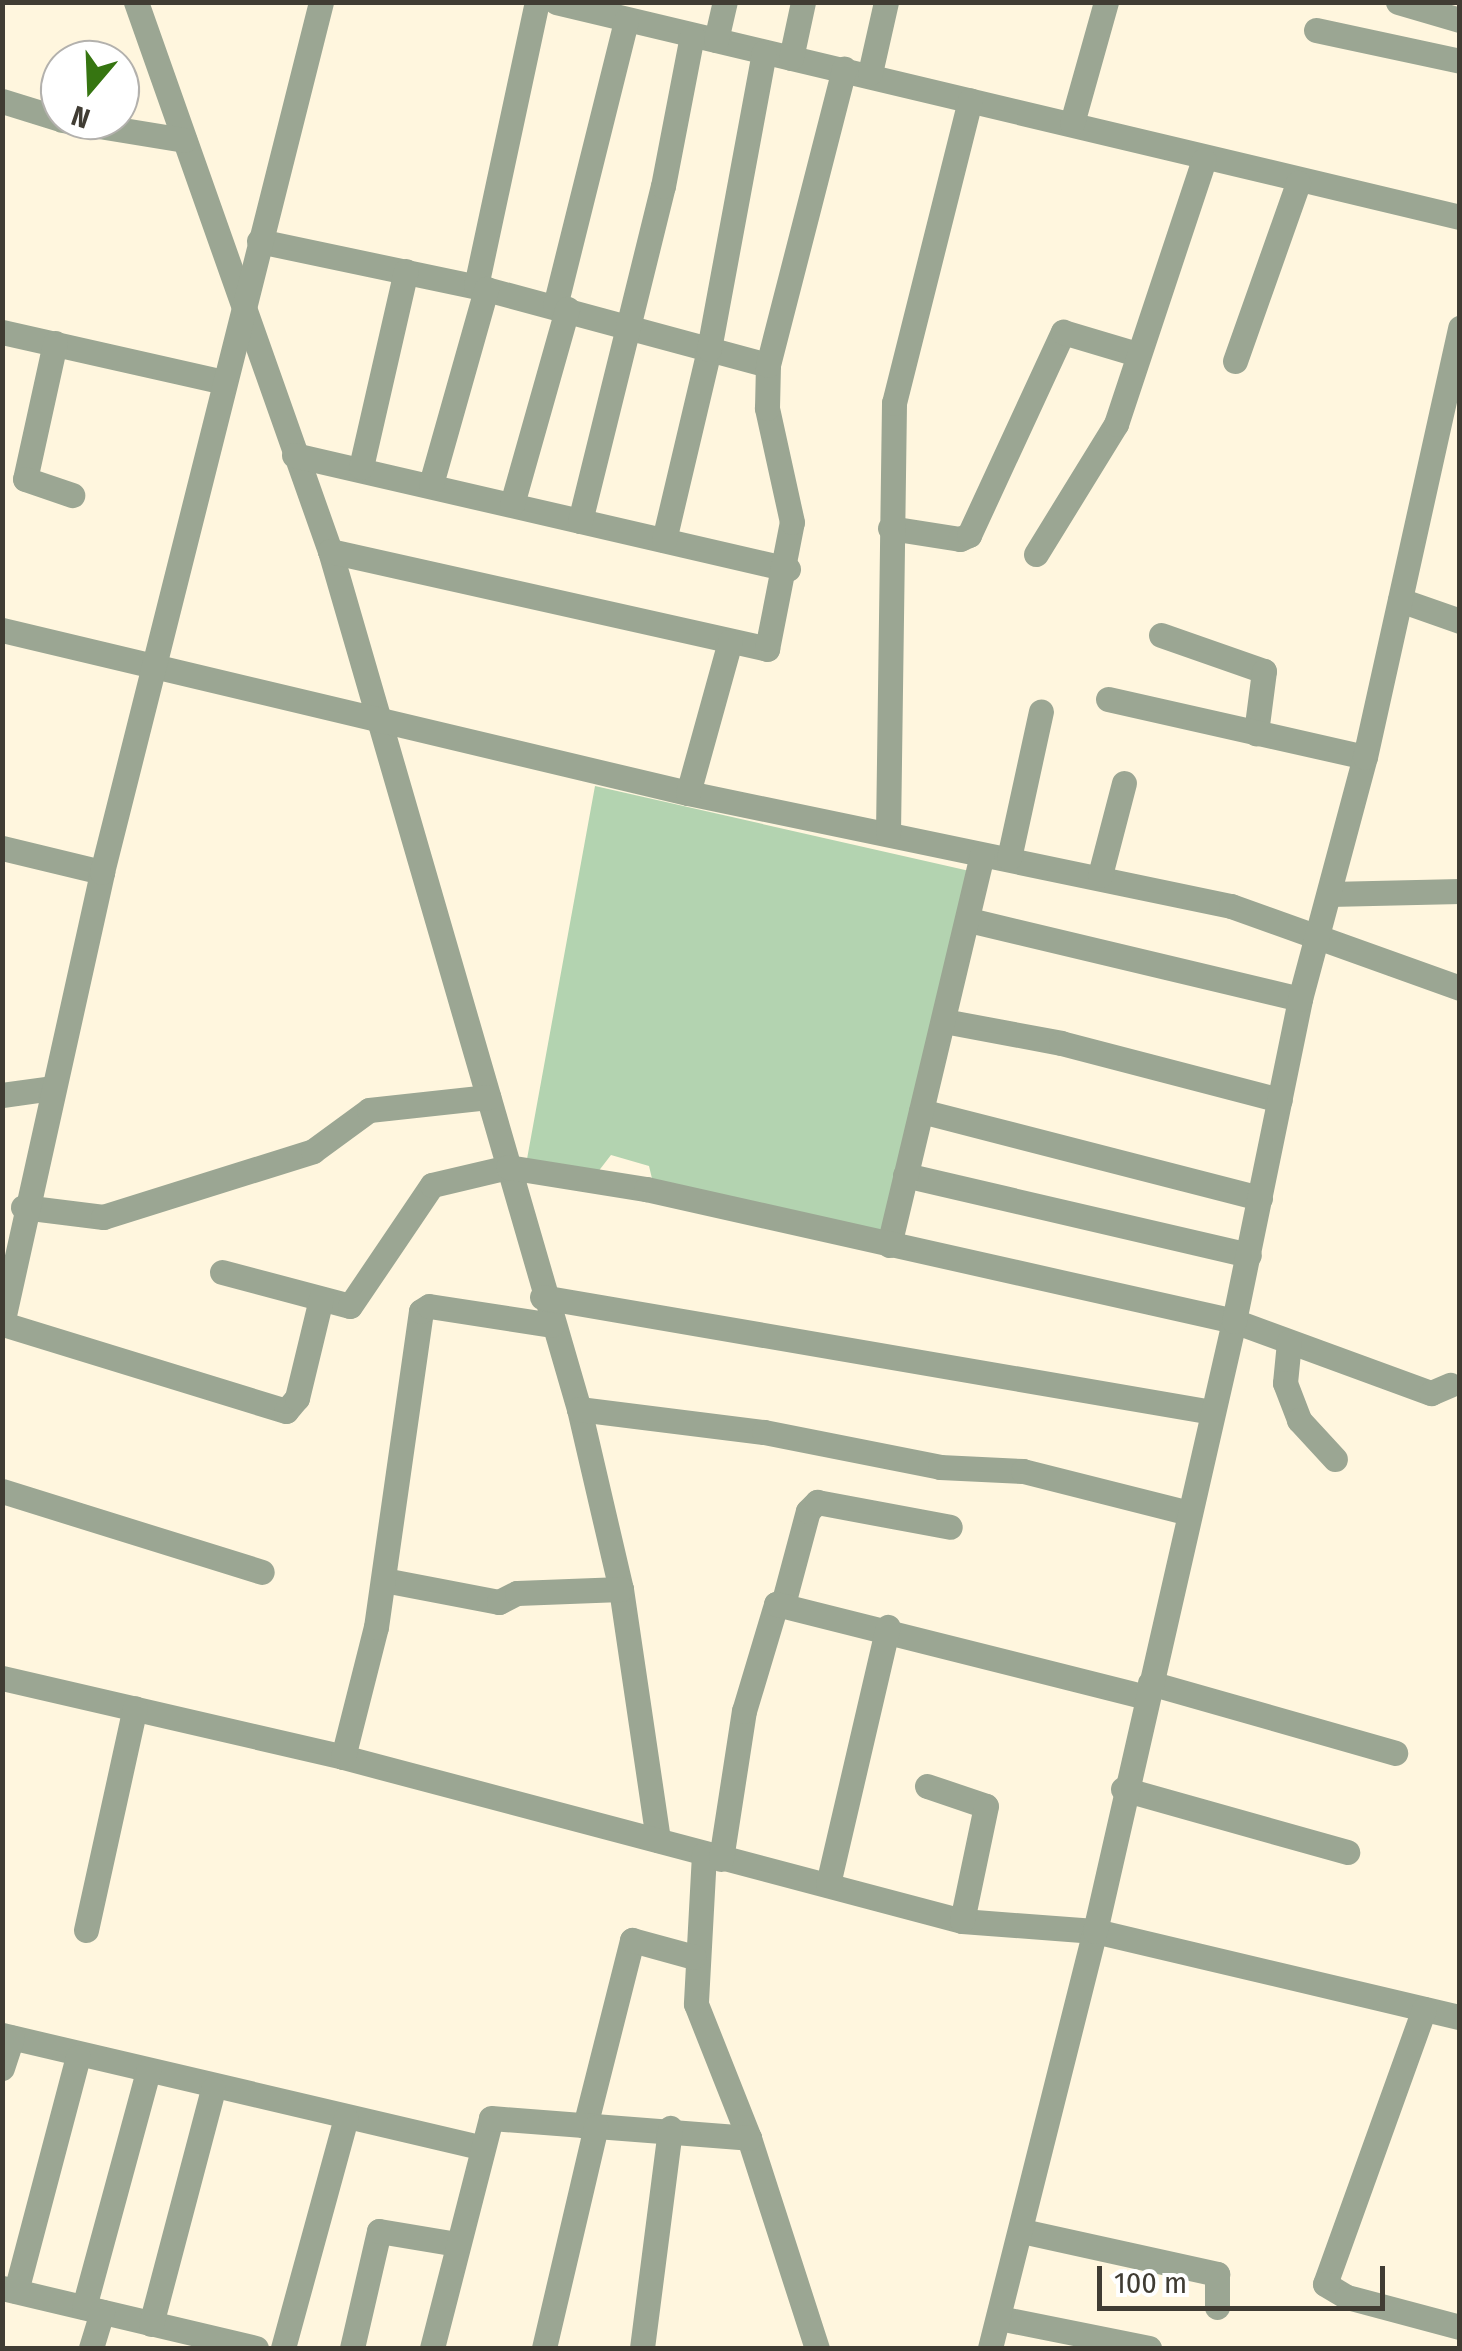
<!DOCTYPE html>
<style>
body{margin:0}
#map{position:relative;width:1462px;height:2351px;overflow:hidden;background:#fff6de;font-family:"Fira Sans Condensed",sans-serif}
div>[style]{position:absolute}
[style*='--x']{left:calc(var(--x)*1px);top:calc(var(--y)*1px);width:calc(var(--w)*1px);rotate:calc(var(--a)*1deg)}
.green>*{inset:0;background:#b3d3b0}
.minor>*{height:25px;margin:-12.5px;padding:0 12.5px;transform-origin:12.5px;border-radius:12.5px;background:#9ba693}
span{translate:-50% -50%;white-space:nowrap;text-align:center;line-height:1.15;-webkit-text-stroke:8px #fff;paint-order:stroke}
.frame{position:absolute;inset:0;border:5px solid #403c33;pointer-events:none}
.north{position:absolute;left:40px;top:40px;width:100px;height:100px;box-sizing:border-box;background:#fff;border:2px solid #b3b1ad;border-radius:50%;rotate:199deg;font-size:28px;font-weight:700;line-height:40px;text-align:center;color:#403c33}
.north::after{content:'';display:block;margin:auto;width:35px;height:45px;background:#367511;clip-path:polygon(50% 0,100% 100%,50% 72%,0 100%)}
.scale{position:absolute;left:1097px;top:2266px;width:288px;height:45px;box-sizing:border-box;border:5px solid #403c33;border-top:0;padding-left:12px;font-size:30px;line-height:35px;white-space:nowrap;color:#403c33;-webkit-text-stroke:8px #fff;paint-order:stroke}
</style>
<div id="map">
<div class="green">
<i style="clip-path:polygon(595px 786px,974px 872px,884px 1239px,654px 1187px,649px 1166px,611px 1155px,594px 1177px,527px 1159px)"></i>
</div>
<div class="minor">
<i style="--x:136;--y:2;--w:582;--a:70.54"></i>
<i style="--x:330;--y:551;--w:893;--a:73.82"></i>
<i style="--x:579;--y:1409;--w:185;--a:76.9"></i>
<i style="--x:621;--y:1589;--w:254;--a:81.6"></i>
<i style="--x:556;--y:2;--w:929;--a:13.38"></i>
<i style="--x:1398;--y:2;--w:65;--a:16.2"></i>
<i style="--x:1316;--y:30;--w:147;--a:12.1"></i>
<i style="--x:716;--y:40;--w:39;--a:-77"></i>
<i style="--x:791;--y:58;--w:57;--a:-77.9"></i>
<i style="--x:870;--y:73;--w:73;--a:-77.3"></i>
<i style="--x:2;--y:101;--w:61;--a:17.2"></i>
<i style="--x:62;--y:120;--w:124;--a:9.3"></i>
<i style="--x:1072;--y:123;--w:126;--a:-74.3"></i>
<i style="--x:259;--y:241;--w:232;--a:11.9"></i>
<i style="--x:486;--y:289;--w:292;--a:15.1"></i>
<i style="--x:476;--y:286;--w:290;--a:-77.9"></i>
<i style="--x:555;--y:306;--w:294;--a:-76"></i>
<i style="--x:2;--y:332;--w:227;--a:12.7"></i>
<i style="--x:55;--y:343;--w:139;--a:102.4"></i>
<i style="--x:25;--y:479;--w:50;--a:18.8"></i>
<i style="--x:1235;--y:361;--w:189;--a:-70.5"></i>
<i style="--x:294;--y:455;--w:507;--a:12.99"></i>
<i style="--x:361;--y:467;--w:201;--a:-77.1"></i>
<i style="--x:431;--y:484;--w:203;--a:-74.2"></i>
<i style="--x:512;--y:504;--w:203;--a:-74.2"></i>
<i style="--x:580;--y:521;--w:345;--a:-76.1"></i>
<i style="--x:663;--y:186;--w:153;--a:-79.1"></i>
<i style="--x:890;--y:528;--w:71;--a:8.9"></i>
<i style="--x:960;--y:539;--w:10;--a:-24"></i>
<i style="--x:969;--y:535;--w:224;--a:-65.2"></i>
<i style="--x:1063;--y:332;--w:77;--a:16.6"></i>
<i style="--x:664;--y:540;--w:196;--a:-76.7"></i>
<i style="--x:709;--y:349;--w:302;--a:-79.5"></i>
<i style="--x:330;--y:551;--w:448;--a:12.6"></i>
<i style="--x:767;--y:649;--w:129;--a:-78.9"></i>
<i style="--x:792;--y:522;--w:117;--a:-102.4"></i>
<i style="--x:767;--y:408;--w:43;--a:-88.7"></i>
<i style="--x:768;--y:365;--w:306;--a:-75.6"></i>
<i style="--x:1036;--y:554;--w:153;--a:-58.4"></i>
<i style="--x:1116;--y:424;--w:278;--a:-71.6"></i>
<i style="--x:1400;--y:600;--w:64;--a:19.3"></i>
<i style="--x:2;--y:630;--w:705;--a:13.37"></i>
<i style="--x:688;--y:793;--w:555;--a:11.76"></i>
<i style="--x:1231;--y:906;--w:243;--a:19.7"></i>
<i style="--x:1161;--y:635;--w:109;--a:19.3"></i>
<i style="--x:1264;--y:671;--w:63;--a:97.4"></i>
<i style="--x:1108;--y:699;--w:263;--a:12.7"></i>
<i style="--x:688;--y:793;--w:157;--a:-74.5"></i>
<i style="--x:888;--y:833;--w:430;--a:-89.2"></i>
<i style="--x:894;--y:403;--w:312;--a:-75.9"></i>
<i style="--x:2;--y:848;--w:103;--a:13.5"></i>
<i style="--x:1009;--y:858;--w:150;--a:-77.7"></i>
<i style="--x:1100;--y:875;--w:95;--a:-75.4"></i>
<i style="--x:1329;--y:894;--w:131;--a:-1.3"></i>
<i style="--x:969;--y:920;--w:340;--a:13.4"></i>
<i style="--x:944;--y:1021;--w:119;--a:10.6"></i>
<i style="--x:1061;--y:1043;--w:226;--a:14.6"></i>
<i style="--x:2;--y:1095;--w:50;--a:-8"></i>
<i style="--x:921;--y:1111;--w:350;--a:14.4"></i>
<i style="--x:905;--y:1175;--w:353;--a:13.1"></i>
<i style="--x:23;--y:1207;--w:81;--a:7.1"></i>
<i style="--x:103;--y:1217;--w:220;--a:-17.4"></i>
<i style="--x:313;--y:1151;--w:69;--a:-36.2"></i>
<i style="--x:369;--y:1110;--w:120;--a:-6.2"></i>
<i style="--x:889;--y:1245;--w:400;--a:-76.6"></i>
<i style="--x:222;--y:1272;--w:132;--a:14.9"></i>
<i style="--x:350;--y:1306;--w:146;--a:-55.9"></i>
<i style="--x:432;--y:1185;--w:78;--a:-13.3"></i>
<i style="--x:508;--y:1167;--w:140;--a:9.1"></i>
<i style="--x:646;--y:1189;--w:603;--a:12.65"></i>
<i style="--x:1234;--y:1321;--w:210;--a:20.1"></i>
<i style="--x:1431;--y:1393;--w:21;--a:-23"></i>
<i style="--x:542;--y:1297;--w:680;--a:9.74"></i>
<i style="--x:2;--y:1324;--w:463;--a:-77.5"></i>
<i style="--x:102;--y:872;--w:897;--a:-75.87"></i>
<i style="--x:3;--y:1324;--w:296;--a:17.1"></i>
<i style="--x:286;--y:1411;--w:17;--a:-50"></i>
<i style="--x:297;--y:1398;--w:102;--a:-76.4"></i>
<i style="--x:1289;--y:1342;--w:41;--a:95.6"></i>
<i style="--x:1285;--y:1383;--w:40;--a:69"></i>
<i style="--x:1299;--y:1420;--w:53;--a:47.3"></i>
<i style="--x:579;--y:1409;--w:186;--a:7.1"></i>
<i style="--x:764;--y:1432;--w:179;--a:11.2"></i>
<i style="--x:940;--y:1467;--w:83;--a:2.8"></i>
<i style="--x:1023;--y:1471;--w:171;--a:14.2"></i>
<i style="--x:2;--y:1491;--w:272;--a:17.3"></i>
<i style="--x:384;--y:1580;--w:117;--a:10.8"></i>
<i style="--x:499;--y:1602;--w:20;--a:-27"></i>
<i style="--x:517;--y:1593;--w:104;--a:-2.2"></i>
<i style="--x:783;--y:1604;--w:96;--a:-75"></i>
<i style="--x:808;--y:1511;--w:13;--a:-45"></i>
<i style="--x:817;--y:1502;--w:135;--a:10.6"></i>
<i style="--x:2;--y:1678;--w:350;--a:13"></i>
<i style="--x:343;--y:1757;--w:640;--a:14.84"></i>
<i style="--x:962;--y:1921;--w:133;--a:4.3"></i>
<i style="--x:1095;--y:1931;--w:375;--a:13.3"></i>
<i style="--x:1150;--y:1683;--w:255;--a:15.9"></i>
<i style="--x:343;--y:1757;--w:134;--a:-75.8"></i>
<i style="--x:376;--y:1627;--w:319;--a:-81.9"></i>
<i style="--x:421;--y:1311;--w:9;--a:-32"></i>
<i style="--x:429;--y:1306;--w:124;--a:8.8"></i>
<i style="--x:927;--y:1786;--w:62;--a:18.7"></i>
<i style="--x:986;--y:1806;--w:117;--a:101.8"></i>
<i style="--x:1123;--y:1789;--w:233;--a:15.7"></i>
<i style="--x:704;--y:1854;--w:150;--a:93.1"></i>
<i style="--x:696;--y:2004;--w:144;--a:68.4"></i>
<i style="--x:749;--y:2138;--w:221;--a:72.1"></i>
<i style="--x:721;--y:1859;--w:150;--a:-81.2"></i>
<i style="--x:744;--y:1711;--w:112;--a:-73.3"></i>
<i style="--x:776;--y:1604;--w:382;--a:14.1"></i>
<i style="--x:828;--y:1884;--w:264;--a:-76.9"></i>
<i style="--x:86;--y:1930;--w:227;--a:-77.6"></i>
<i style="--x:1424;--y:2009;--w:292;--a:109.8"></i>
<i style="--x:1325;--y:2284;--w:26;--a:31"></i>
<i style="--x:1347;--y:2297;--w:117;--a:14.9"></i>
<i style="--x:2;--y:2035;--w:491;--a:13.2"></i>
<i style="--x:2;--y:2068;--w:32;--a:-72"></i>
<i style="--x:585;--y:2126;--w:192;--a:-75.8"></i>
<i style="--x:632;--y:1940;--w:64;--a:15.3"></i>
<i style="--x:1022;--y:2231;--w:200;--a:12.4"></i>
<i style="--x:1217;--y:2274;--w:33;--a:90"></i>
<i style="--x:2;--y:2288;--w:261;--a:13.3"></i>
<i style="--x:16;--y:2291;--w:242;--a:-75.2"></i>
<i style="--x:84;--y:2307;--w:245;--a:-74.8"></i>
<i style="--x:999;--y:2318;--w:153;--a:11.3"></i>
<i style="--x:151;--y:2324;--w:243;--a:-75.2"></i>
<i style="--x:91;--y:2348;--w:38;--a:-73"></i>
<i style="--x:283;--y:2348;--w:238;--a:-74.7"></i>
<i style="--x:352;--y:2348;--w:120;--a:-77"></i>
<i style="--x:379;--y:2231;--w:79;--a:9.5"></i>
<i style="--x:432;--y:2348;--w:237;--a:-75.6"></i>
<i style="--x:491;--y:2118;--w:259;--a:4.4"></i>
<i style="--x:544;--y:2348;--w:227;--a:-76.8"></i>
<i style="--x:642;--y:2348;--w:222;--a:-82.7"></i>
<i style="--x:990;--y:2348;--w:430;--a:-75.9"></i>
<i style="--x:1095;--y:1931;--w:626;--a:-77.16"></i>
<i style="--x:1234;--y:1321;--w:329;--a:-78.4"></i>
<i style="--x:1300;--y:999;--w:251;--a:-75"></i>
<i style="--x:1365;--y:757;--w:440;--a:-77.5"></i>
</div>
<div class="frame"></div>
<div class="north">N</div>
<div class="scale">100 m</div>
</div>
